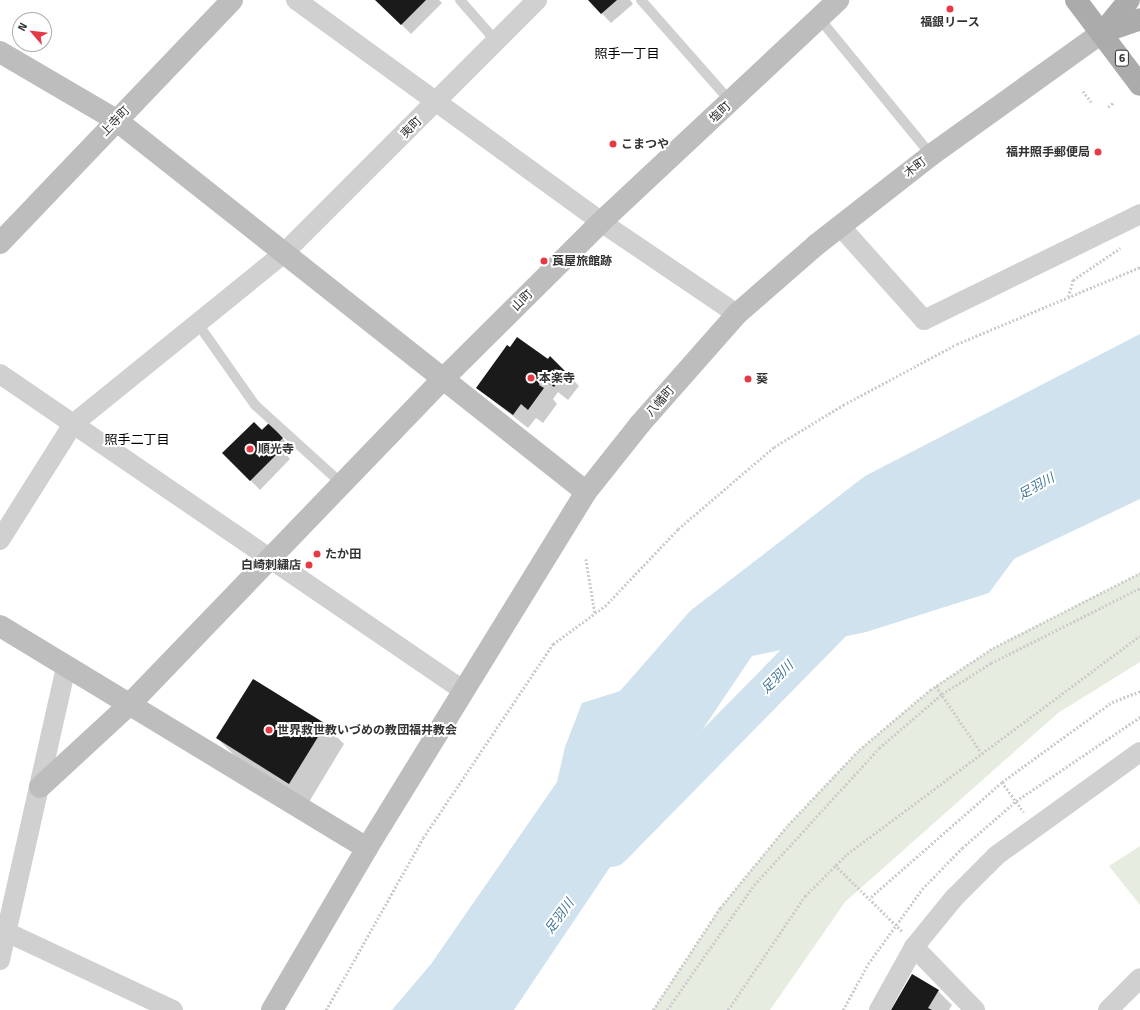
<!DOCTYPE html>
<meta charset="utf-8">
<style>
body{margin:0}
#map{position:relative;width:1140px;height:1010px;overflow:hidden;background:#fff;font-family:"Titillium Web","Noto Sans JP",sans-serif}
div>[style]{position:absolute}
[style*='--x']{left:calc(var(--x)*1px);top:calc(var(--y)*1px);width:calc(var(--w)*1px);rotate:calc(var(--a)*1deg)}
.green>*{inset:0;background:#e6ecdf}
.water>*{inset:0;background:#cfe2ee}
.shadow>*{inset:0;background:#0003}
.river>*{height:37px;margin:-18.5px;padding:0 18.5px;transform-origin:18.5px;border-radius:18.5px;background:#cfe2ee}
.building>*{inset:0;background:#1a1a1a}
.path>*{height:2.5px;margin-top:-1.25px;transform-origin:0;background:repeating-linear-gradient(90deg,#cdcdcd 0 2px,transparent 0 4px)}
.lane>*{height:10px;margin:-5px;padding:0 5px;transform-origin:5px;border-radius:5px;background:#d0d0d0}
.street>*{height:20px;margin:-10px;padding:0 10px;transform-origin:10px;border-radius:10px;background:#d0d0d0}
.secondary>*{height:22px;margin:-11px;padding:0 11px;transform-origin:11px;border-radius:11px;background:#bdbdbd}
.primary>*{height:22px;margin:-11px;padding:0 11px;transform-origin:11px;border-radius:11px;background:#ababab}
.dots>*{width:11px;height:11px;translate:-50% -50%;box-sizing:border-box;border:2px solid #fff;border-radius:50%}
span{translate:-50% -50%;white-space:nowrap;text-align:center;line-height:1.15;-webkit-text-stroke:4px #fff;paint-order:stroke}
.shield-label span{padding:1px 3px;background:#fff;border:1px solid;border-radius:3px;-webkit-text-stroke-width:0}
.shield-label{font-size:11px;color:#333;font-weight:700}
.poi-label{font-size:12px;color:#333;font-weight:700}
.left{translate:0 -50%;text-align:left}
.right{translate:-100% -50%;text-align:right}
.street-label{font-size:12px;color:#333}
.neighbourhood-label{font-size:13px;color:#000}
.water-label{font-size:13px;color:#3f7597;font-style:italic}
.north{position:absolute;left:12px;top:12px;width:40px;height:40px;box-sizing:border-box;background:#fff;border:1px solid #adadad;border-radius:50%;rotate:298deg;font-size:11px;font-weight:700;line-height:16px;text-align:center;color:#333}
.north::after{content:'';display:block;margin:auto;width:14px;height:18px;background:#e63946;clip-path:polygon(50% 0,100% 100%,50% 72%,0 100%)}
</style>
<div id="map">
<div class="green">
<i style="clip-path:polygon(1140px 573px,1140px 662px,1058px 713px,845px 902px,770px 1010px,653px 1010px,720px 908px,788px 825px,859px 750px,930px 690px,993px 648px)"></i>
<i style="clip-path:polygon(1140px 846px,1140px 905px,1109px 866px)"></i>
</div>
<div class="water">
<i style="clip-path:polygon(1140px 334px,1140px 499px,1014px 559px,989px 593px,866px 632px,752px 656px,514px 1010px,392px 1010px,431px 964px,557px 782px,565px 747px,582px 703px,620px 691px,690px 611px,865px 476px)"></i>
</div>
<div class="shadow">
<i style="clip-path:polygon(377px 0,439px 0,442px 3px,411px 34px)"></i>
<i style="clip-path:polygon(589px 0,630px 0,633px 4px,611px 23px)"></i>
<i style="clip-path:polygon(550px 357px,579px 386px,568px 400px,558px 392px,553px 399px,557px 404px,543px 423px,536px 418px,528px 428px,477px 388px)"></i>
<i style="clip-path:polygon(269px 424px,292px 448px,286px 454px,290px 459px,260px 490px,224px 453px)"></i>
<i style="clip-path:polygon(253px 680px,325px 725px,344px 744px,309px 802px,236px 757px,217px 738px)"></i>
<i style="clip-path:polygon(938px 991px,952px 1005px,949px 1010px,892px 1010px)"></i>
</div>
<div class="river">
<i style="--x:611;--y:848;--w:335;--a:-45.5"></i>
</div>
<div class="building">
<i style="clip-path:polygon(375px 0,426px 0,401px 25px)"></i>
<i style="clip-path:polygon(588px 0,617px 0,601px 14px)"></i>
<i style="clip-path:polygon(517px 337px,548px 359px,550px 356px,565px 371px,554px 387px,543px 379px,539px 385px,544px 388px,528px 410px,521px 404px,513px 415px,476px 388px,507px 345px,510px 347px)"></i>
<i style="clip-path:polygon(254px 422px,262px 430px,269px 423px,283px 438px,277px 444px,282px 449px,250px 481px,222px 453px)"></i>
<i style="clip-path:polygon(253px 679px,326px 724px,289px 784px,216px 738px)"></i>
<i style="clip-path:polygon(912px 974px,939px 990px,928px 1008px,932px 1010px,891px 1010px)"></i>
</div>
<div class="path">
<i style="--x:1083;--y:91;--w:15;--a:53"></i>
<i style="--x:1108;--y:107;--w:8;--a:-40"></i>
<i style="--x:1068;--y:297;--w:18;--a:-74"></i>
<i style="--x:1073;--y:280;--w:57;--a:-34.2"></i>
<i style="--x:586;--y:559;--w:55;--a:80.5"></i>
<i style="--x:936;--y:686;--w:80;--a:55.7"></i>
<i style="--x:1002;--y:782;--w:37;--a:54"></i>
<i style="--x:835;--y:865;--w:94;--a:44.6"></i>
<i style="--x:871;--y:897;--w:174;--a:-41.3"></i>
<i style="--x:1002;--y:782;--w:136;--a:-36"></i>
<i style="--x:1112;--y:702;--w:30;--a:-21"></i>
<i style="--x:326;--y:1010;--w:197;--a:-60.6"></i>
<i style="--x:423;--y:838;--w:234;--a:-56.2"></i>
<i style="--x:553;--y:644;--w:64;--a:-36.2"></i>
<i style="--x:605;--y:606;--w:106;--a:-46.5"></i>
<i style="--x:678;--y:529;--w:126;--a:-40.5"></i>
<i style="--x:774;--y:447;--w:81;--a:-31.3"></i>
<i style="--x:843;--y:405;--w:129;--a:-28.2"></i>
<i style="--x:957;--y:344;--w:199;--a:-22.8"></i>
<i style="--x:653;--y:1010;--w:122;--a:-56.7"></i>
<i style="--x:720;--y:908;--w:107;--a:-50.7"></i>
<i style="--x:788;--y:825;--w:103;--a:-46.6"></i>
<i style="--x:859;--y:750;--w:93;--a:-40.2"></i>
<i style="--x:930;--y:690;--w:76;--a:-33.7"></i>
<i style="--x:993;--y:648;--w:165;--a:-27"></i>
<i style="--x:667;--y:1010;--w:152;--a:-55.2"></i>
<i style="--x:754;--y:885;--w:185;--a:-47.6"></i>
<i style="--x:879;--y:748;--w:83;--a:-40.6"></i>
<i style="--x:942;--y:694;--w:58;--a:-32.3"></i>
<i style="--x:991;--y:663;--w:167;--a:-26.7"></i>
<i style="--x:728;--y:1010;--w:138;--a:-56"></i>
<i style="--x:805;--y:896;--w:59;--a:-45"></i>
<i style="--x:847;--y:854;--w:365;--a:-36.7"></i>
<i style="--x:843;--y:1010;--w:52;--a:-61.5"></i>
<i style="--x:868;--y:964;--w:92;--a:-54.2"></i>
<i style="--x:922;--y:889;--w:57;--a:-45.7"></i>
<i style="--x:962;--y:848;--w:72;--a:-41"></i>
<i style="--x:1016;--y:801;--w:150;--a:-34.1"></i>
</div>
<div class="lane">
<i style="--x:460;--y:0;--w:53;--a:48.8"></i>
<i style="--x:641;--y:0;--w:136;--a:48.6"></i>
<i style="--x:819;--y:18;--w:177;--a:50.7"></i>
<i style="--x:198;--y:324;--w:99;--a:54.9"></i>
<i style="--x:255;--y:405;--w:118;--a:42.2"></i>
</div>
<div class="street">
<i style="--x:296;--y:0;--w:377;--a:36"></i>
<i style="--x:601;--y:222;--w:164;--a:34.1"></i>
<i style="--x:840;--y:226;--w:126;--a:48.2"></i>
<i style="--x:924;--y:320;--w:241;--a:-26.1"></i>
<i style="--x:0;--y:374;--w:562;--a:34.34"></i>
<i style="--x:0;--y:540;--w:137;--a:-57.8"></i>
<i style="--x:73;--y:424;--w:272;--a:-39"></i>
<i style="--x:284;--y:253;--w:358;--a:-45"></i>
<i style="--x:0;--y:929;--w:191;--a:25.1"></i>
<i style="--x:914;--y:947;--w:88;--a:45.9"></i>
<i style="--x:0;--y:960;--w:301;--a:-77.3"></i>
<i style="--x:879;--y:1010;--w:72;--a:-60.9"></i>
<i style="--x:914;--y:947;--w:63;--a:-50.8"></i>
<i style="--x:954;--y:898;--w:61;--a:-45"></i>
<i style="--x:997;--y:855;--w:176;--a:-35.8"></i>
<i style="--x:1108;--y:1010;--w:45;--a:-45"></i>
</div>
<div class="secondary">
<i style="--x:0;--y:52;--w:134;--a:30.4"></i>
<i style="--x:116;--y:120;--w:599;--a:38.36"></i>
<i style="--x:0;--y:243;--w:336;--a:-46.3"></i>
<i style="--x:0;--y:626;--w:429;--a:31.2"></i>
<i style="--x:40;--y:787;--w:122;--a:-42.7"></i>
<i style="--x:130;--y:704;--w:451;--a:-46.1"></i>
<i style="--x:443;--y:379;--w:223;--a:-44.8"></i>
<i style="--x:601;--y:222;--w:325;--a:-43.1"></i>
<i style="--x:272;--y:1010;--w:188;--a:-59.6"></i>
<i style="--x:367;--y:848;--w:418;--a:-58.4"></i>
<i style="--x:586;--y:492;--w:87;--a:-51.5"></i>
<i style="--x:640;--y:424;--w:147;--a:-48.6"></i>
<i style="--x:737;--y:314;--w:105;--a:-41.1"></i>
<i style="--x:816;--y:245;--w:146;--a:-38"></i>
<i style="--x:931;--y:155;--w:211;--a:-35.6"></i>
</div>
<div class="primary">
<i style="--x:1076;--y:0;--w:106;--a:53"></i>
<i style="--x:1103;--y:32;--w:41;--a:-50.9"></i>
<i style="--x:1103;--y:32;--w:39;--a:-19"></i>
</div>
<div class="dots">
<i style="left:950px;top:9px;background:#e63946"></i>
<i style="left:613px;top:144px;background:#e63946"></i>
<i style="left:1098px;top:152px;background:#e63946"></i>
<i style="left:544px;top:261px;background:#e63946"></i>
<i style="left:531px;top:378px;background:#e63946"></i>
<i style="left:748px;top:379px;background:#e63946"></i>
<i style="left:250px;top:449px;background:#e63946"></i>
<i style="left:317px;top:554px;background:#e63946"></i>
<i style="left:309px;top:565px;background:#e63946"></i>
<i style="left:269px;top:730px;background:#e63946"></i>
</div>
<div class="shield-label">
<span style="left:1122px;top:58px">6</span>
</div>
<div class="poi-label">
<span style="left:950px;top:22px">福銀リース</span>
<span class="left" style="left:621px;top:144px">こまつや</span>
<span class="right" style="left:1090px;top:152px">福井照手郵便局</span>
<span class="left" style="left:552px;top:261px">莨屋旅館跡</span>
<span class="left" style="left:539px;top:378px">本楽寺</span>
<span class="left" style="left:756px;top:379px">葵</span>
<span class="left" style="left:258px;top:449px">順光寺</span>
<span class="left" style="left:325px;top:554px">たか田</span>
<span class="right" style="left:301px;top:565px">白崎刺繍店</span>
<span class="left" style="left:277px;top:730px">世界救世教いづめの教団福井教会</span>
</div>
<div class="street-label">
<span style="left:720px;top:112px;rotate:-43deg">塩町</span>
<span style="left:115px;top:121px;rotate:-46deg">上寺町</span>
<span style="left:411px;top:127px;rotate:-45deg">夷町</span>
<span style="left:915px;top:167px;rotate:-38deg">木町</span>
<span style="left:522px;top:300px;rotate:-45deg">山町</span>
<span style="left:660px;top:401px;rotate:-49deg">八幡町</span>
</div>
<div class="neighbourhood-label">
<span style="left:627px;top:53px">照手一丁目</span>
<span style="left:137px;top:439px">照手二丁目</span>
</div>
<div class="water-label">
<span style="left:1036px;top:486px;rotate:-29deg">足羽川</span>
<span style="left:777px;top:677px;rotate:-45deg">足羽川</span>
<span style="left:559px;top:916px;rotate:-54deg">足羽川</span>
</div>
<div class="north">N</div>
</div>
